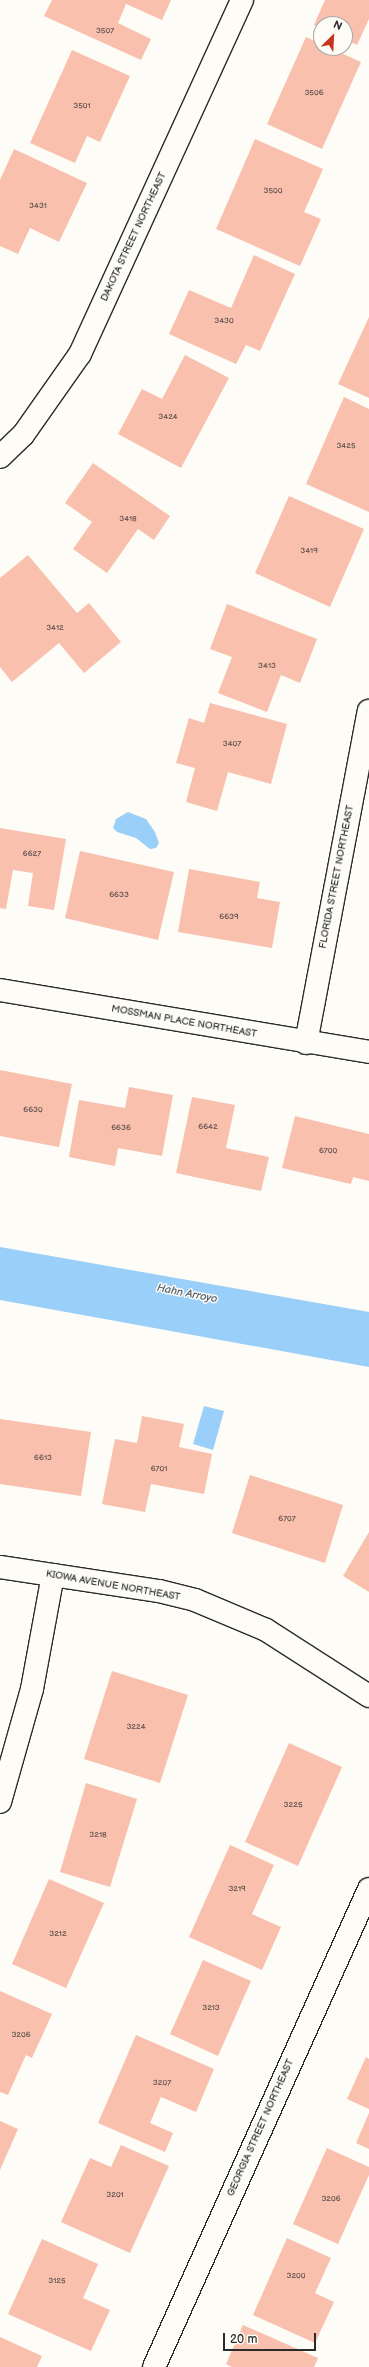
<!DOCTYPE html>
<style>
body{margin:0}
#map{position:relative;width:369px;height:2367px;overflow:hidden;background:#fdfcf7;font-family:"Balsamiq Sans",sans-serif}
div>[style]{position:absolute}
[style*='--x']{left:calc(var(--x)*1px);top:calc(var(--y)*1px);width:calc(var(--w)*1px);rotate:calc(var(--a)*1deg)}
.water>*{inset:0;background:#9acff9}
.building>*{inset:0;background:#f9c0ae}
.roads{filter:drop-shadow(1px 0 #2b2b2b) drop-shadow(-1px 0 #2b2b2b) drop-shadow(0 1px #2b2b2b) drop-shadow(0 -1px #2b2b2b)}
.minor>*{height:22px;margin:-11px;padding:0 11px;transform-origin:11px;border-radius:11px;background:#fdfcf7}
span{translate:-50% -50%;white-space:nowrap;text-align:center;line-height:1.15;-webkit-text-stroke:3px #fdfcf7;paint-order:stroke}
.number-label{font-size:8px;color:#5e504c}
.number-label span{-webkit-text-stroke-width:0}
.street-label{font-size:10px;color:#2b2b2b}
.water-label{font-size:11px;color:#4c5c69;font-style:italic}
.north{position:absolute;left:313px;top:16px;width:40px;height:40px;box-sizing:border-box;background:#fdfcf7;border:1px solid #a9a8a5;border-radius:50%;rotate:24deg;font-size:11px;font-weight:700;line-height:16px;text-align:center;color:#2b2b2b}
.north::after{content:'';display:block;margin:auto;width:14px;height:18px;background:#c8321e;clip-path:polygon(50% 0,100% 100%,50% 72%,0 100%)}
.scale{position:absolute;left:223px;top:2333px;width:93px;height:18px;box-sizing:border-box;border:2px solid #2b2b2b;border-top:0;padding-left:5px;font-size:12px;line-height:14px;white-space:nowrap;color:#2b2b2b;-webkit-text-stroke:3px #fdfcf7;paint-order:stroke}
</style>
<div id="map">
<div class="water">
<i style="clip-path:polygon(128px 812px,146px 819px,155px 832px,159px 843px,156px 848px,150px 849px,136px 838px,117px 832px,113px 828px,116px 819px)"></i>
<i style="clip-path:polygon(0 1247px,369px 1312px,369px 1367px,0 1300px)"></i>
<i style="clip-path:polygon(204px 1406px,224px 1411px,213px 1450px,193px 1444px)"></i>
</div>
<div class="building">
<i style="clip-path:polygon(52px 0,171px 0,162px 20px,126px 4px,118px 23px,151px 39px,141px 60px,44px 16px)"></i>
<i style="clip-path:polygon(325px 0,369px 0,369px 19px,357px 45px,345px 39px,345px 24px,321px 24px,321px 29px,314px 25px)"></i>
<i style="clip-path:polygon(306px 37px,321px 44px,321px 48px,330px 48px,361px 62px,322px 149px,267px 124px)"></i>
<i style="clip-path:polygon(72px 50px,130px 76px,100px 142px,87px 136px,75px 163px,30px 143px)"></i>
<i style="clip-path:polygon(255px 139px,323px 169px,304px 212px,321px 219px,300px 266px,216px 229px)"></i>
<i style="clip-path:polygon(14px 149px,87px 183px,59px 242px,30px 228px,18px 254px,0 246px,0 180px)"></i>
<i style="clip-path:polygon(254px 255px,295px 274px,260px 351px,246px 345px,236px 364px,169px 334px,189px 290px,231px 308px)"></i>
<i style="clip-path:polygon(369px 317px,369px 398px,338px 384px)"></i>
<i style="clip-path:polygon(185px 355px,229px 378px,181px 468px,118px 434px,142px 389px,162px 399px)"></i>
<i style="clip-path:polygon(344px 397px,369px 409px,369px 512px,306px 484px)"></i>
<i style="clip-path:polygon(93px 463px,170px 516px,154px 540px,138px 529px,107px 573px,73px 549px,92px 522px,65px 503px)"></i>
<i style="clip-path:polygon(289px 496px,364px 529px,330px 607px,255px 573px)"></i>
<i style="clip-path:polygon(28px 555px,77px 613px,89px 603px,121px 642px,84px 673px,59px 643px,12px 682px,0 667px,0 578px)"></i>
<i style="clip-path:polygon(227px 604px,317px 639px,300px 683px,281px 675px,267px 712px,218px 693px,232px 657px,210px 649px)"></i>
<i style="clip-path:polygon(210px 703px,287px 724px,271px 784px,228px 772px,217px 811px,186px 802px,195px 768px,176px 763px,189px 718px,204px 723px)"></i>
<i style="clip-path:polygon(0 828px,66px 839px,54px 910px,28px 906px,33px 873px,13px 870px,6px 909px,0 908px)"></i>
<i style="clip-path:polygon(80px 851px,174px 872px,158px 940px,65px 918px)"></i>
<i style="clip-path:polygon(189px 869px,260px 882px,257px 898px,280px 902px,272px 948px,178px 932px)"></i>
<i style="clip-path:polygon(0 1070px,72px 1084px,59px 1147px,0 1136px)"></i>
<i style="clip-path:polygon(129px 1087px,173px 1095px,162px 1156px,118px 1148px,115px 1166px,69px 1157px,79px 1100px,125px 1108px)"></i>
<i style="clip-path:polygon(192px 1097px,235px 1105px,226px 1148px,269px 1157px,261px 1191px,176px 1173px)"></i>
<i style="clip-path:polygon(295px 1116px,369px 1134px,369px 1181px,353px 1177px,351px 1184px,282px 1168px)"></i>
<i style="clip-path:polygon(142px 1416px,184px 1424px,179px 1447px,212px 1454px,204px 1494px,151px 1484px,145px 1512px,102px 1504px,115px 1439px,137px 1443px)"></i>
<i style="clip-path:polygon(0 1419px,91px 1432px,81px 1496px,0 1484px)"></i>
<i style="clip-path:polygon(250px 1475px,343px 1505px,325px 1563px,232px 1533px)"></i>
<i style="clip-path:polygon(369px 1532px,369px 1592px,343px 1576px)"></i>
<i style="clip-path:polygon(112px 1671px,188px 1695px,160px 1783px,84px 1759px)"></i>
<i style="clip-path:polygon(289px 1743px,342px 1767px,298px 1866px,245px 1842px)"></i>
<i style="clip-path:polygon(86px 1783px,137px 1799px,110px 1887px,60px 1872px)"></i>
<i style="clip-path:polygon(230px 1845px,274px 1865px,252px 1914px,281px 1927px,262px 1970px,189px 1937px)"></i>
<i style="clip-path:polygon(49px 1879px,104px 1903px,66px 1988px,12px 1964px)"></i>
<i style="clip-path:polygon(203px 1960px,251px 1981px,218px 2056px,170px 2034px)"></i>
<i style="clip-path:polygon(0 1991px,52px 2014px,32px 2058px,26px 2055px,8px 2095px,0 2092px)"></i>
<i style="clip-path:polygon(136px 2035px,214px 2069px,196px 2112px,161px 2097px,150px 2123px,173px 2133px,165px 2152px,98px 2123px)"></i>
<i style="clip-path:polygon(366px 2057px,369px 2059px,369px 2109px,347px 2099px)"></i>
<i style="clip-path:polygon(369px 2113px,369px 2149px,356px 2143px)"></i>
<i style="clip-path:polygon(0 2121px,18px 2129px,0 2170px)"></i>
<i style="clip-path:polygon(121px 2145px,169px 2166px,130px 2253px,61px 2222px,90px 2158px,111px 2167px)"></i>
<i style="clip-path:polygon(327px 2148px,369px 2167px,369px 2175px,338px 2244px,293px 2224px)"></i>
<i style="clip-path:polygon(287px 2238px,331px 2258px,315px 2293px,334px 2302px,315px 2343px,253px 2315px)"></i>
<i style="clip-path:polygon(42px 2239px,98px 2264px,83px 2298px,110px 2310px,91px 2351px,8px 2314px)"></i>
<i style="clip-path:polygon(243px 2325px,318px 2358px,314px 2367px,232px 2367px,226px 2364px)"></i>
<i style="clip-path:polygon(0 2337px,42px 2356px,37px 2367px,0 2367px)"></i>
</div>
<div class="roads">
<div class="minor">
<i style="--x:0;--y:457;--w:32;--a:-44"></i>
<i style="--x:23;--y:435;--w:99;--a:-54.9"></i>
<i style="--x:80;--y:354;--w:389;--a:-65.4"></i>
<i style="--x:0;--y:990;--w:374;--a:9.5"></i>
<i style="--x:306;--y:1043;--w:338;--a:-79.3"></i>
<i style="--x:0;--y:1567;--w:161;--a:8.6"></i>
<i style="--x:159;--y:1591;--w:37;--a:14"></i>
<i style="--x:195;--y:1600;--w:77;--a:22.9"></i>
<i style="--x:266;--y:1630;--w:122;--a:32.7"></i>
<i style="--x:0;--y:1802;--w:117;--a:-74.2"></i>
<i style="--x:32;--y:1689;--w:116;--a:-79.6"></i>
<i style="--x:154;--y:2367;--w:524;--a:-65.78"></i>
</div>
</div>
<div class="number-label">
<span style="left:105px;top:31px">3507</span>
<span style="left:314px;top:93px">3506</span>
<span style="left:82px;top:106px">3501</span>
<span style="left:273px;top:191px">3500</span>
<span style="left:38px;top:206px">3431</span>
<span style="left:224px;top:321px">3430</span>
<span style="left:168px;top:417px">3424</span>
<span style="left:346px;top:446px">3425</span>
<span style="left:128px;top:519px">3418</span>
<span style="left:309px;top:551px">3419</span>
<span style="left:55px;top:628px">3412</span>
<span style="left:267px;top:666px">3413</span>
<span style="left:232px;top:744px">3407</span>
<span style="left:32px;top:854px">6627</span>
<span style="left:119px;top:895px">6633</span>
<span style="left:229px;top:917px">6639</span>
<span style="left:33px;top:1110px">6630</span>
<span style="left:208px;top:1127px">6642</span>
<span style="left:121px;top:1128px">6636</span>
<span style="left:328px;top:1151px">6700</span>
<span style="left:43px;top:1458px">6613</span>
<span style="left:159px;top:1469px">6701</span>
<span style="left:287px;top:1519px">6707</span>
<span style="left:136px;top:1727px">3224</span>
<span style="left:293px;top:1805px">3225</span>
<span style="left:98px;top:1835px">3218</span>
<span style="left:237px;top:1889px">3219</span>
<span style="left:58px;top:1934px">3212</span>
<span style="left:211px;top:2008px">3213</span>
<span style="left:21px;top:2035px">3206</span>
<span style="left:162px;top:2083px">3207</span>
<span style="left:115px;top:2195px">3201</span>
<span style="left:331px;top:2199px">3206</span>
<span style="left:296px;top:2276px">3200</span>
<span style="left:57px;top:2281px">3125</span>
</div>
<div class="street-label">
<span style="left:134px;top:237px;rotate:-65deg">DAKOTA STREET NORTHEAST</span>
<span style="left:337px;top:877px;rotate:-79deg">FLORIDA STREET NORTHEAST</span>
<span style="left:184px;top:1022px;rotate:10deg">MOSSMAN PLACE NORTHEAST</span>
<span style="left:113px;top:1586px;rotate:10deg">KIOWA AVENUE NORTHEAST</span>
<span style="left:261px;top:2128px;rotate:-66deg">GEORGIA STREET NORTHEAST</span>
</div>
<div class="water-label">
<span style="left:187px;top:1294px;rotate:11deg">Hahn Arroyo</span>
</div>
<div class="north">N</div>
<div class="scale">20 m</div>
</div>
